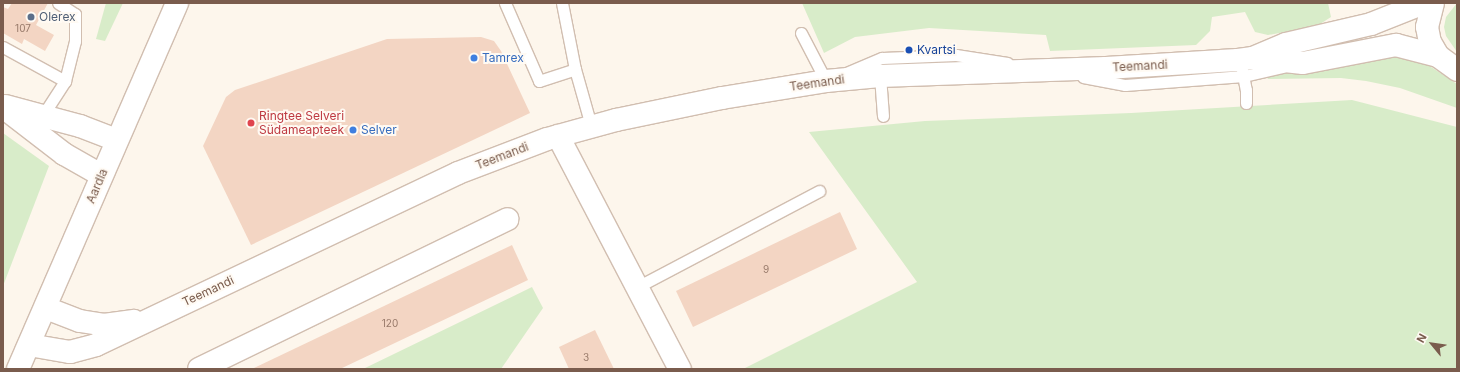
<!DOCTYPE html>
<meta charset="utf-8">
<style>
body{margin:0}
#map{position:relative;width:1460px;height:372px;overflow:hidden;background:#fdf6ec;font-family:Inter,sans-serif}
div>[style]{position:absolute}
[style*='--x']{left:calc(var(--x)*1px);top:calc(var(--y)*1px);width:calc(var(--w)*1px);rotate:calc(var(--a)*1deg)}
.green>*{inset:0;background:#d8ecc9}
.building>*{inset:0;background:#f3d5c3}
.roads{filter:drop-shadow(1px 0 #d1beb0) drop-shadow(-1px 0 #d1beb0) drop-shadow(0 1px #d1beb0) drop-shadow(0 -1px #d1beb0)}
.lane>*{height:11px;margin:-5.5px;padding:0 5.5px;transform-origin:5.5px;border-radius:5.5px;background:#fff}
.street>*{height:22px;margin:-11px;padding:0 11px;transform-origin:11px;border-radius:11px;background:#fff}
.secondary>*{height:22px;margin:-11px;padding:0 11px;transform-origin:11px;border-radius:11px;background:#fff}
.dots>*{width:11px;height:11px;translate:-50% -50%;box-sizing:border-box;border:2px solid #fffaf3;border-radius:50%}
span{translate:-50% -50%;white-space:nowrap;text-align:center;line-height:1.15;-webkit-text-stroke:4px #fffaf3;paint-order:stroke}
.number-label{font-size:10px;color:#987a6a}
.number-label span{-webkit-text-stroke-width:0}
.service-label{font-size:12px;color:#4e5e75}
.left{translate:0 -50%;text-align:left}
.transit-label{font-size:12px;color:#164399}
.shop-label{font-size:12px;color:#366cbe}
.street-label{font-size:12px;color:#7a5c4d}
.health-label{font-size:12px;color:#be3a42}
.frame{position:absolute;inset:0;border:4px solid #7a5c4d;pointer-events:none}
.north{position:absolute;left:1412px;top:324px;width:40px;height:40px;-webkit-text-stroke:3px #fffaf3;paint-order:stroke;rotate:299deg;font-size:11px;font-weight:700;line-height:16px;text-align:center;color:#7a5c4d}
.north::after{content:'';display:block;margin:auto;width:14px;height:18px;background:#7a5c4d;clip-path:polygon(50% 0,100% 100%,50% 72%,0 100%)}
</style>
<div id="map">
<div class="green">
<i style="clip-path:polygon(106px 3px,123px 3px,105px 41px,96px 39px)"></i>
<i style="clip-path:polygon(802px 3px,1328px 3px,1331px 17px,1317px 26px,1268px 35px,1255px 32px,1245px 12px,1212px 17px,1210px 31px,1196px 45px,1050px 51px,1046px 35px,929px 28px,855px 37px,824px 53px)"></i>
<i style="clip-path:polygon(1457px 3px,1457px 52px,1446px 36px,1444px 27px,1446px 17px)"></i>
<i style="clip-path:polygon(1398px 53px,1425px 63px,1457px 84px,1457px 108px,1400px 88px,1366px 81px,1341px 78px,1267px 79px,1275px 73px)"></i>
<i style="clip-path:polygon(1352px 100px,1457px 127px,1457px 369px,743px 369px,917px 282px,809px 132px,925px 121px,1131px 113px)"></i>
<i style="clip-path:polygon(3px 133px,49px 166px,3px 286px)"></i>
<i style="clip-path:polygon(532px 287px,543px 308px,501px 369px,363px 369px)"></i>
</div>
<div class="building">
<i style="clip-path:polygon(12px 3px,48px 3px,36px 25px,54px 35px,45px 51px,24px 39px,22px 44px,3px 33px,3px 7px,8px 9px)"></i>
<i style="clip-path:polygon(481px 37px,494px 41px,501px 51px,530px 113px,251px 245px,203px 146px,226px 97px,235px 90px,387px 39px)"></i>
<i style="clip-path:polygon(840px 212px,857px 249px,693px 327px,676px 291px)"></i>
<i style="clip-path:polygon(512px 245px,528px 280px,340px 369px,252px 369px)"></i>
<i style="clip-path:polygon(595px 330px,614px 369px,569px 369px,559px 347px)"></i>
</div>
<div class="roads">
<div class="lane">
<i style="--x:505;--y:3;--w:85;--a:66.4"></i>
<i style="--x:539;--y:81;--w:38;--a:-18"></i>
<i style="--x:562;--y:3;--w:67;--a:78.9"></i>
<i style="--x:575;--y:69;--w:62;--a:74.2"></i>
<i style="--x:801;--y:33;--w:54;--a:62.5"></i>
<i style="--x:826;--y:81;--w:4;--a:-27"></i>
<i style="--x:3;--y:47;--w:71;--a:28.7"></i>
<i style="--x:1242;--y:70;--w:20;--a:79"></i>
<i style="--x:1246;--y:90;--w:13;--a:90"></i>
<i style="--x:846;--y:73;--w:39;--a:-23"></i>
<i style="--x:882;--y:58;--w:74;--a:-2.3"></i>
<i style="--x:956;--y:55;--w:52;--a:8.9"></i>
<i style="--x:880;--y:76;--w:40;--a:85.7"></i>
<i style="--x:1083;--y:77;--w:43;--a:10.8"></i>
<i style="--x:1125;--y:85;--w:119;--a:-4.3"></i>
<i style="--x:1244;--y:76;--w:40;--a:-13"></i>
<i style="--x:43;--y:115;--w:40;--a:-57.1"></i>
<i style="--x:65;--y:81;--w:41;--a:-76"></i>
<i style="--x:75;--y:41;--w:27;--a:-90"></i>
<i style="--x:75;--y:14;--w:20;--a:-147"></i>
<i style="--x:637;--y:287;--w:206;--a:-27.8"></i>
</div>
<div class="street">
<i style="--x:1433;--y:3;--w:25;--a:104"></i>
<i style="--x:1427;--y:27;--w:15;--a:79"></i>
<i style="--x:1430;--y:42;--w:16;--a:60"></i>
<i style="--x:1438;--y:56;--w:24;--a:36"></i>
<i style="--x:1257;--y:58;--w:46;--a:6.2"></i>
<i style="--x:1303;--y:63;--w:95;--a:-11"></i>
<i style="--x:1396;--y:45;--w:43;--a:14.7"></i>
<i style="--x:5;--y:106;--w:78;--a:14.9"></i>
<i style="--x:80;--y:126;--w:39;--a:21"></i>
<i style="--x:3;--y:107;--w:77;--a:37.6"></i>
<i style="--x:64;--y:154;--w:43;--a:29.6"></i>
<i style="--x:558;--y:136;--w:263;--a:62.4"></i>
<i style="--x:46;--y:308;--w:36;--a:21"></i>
<i style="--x:80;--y:321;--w:24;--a:9"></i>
<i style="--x:104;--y:325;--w:30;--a:-8"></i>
<i style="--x:29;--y:345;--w:42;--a:9.7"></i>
<i style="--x:70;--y:352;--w:27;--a:-15"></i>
<i style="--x:96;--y:345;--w:401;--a:-25.4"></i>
<i style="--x:458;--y:173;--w:95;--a:-20.9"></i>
<i style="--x:547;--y:139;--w:72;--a:-15.4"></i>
<i style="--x:616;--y:120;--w:108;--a:-11.7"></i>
<i style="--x:722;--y:98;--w:105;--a:-9.3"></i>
<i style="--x:826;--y:81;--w:54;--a:-5.3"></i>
<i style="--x:880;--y:76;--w:226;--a:-2"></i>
<i style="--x:1106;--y:68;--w:132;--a:-3.5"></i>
<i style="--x:1238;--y:60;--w:15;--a:-8"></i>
<i style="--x:1253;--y:58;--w:36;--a:-23"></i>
<i style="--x:1286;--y:44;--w:87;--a:-13.2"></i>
<i style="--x:1371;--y:24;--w:57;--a:-21.6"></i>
<i style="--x:199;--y:369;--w:343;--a:-25.9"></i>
</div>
<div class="secondary">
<i style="--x:18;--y:369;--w:399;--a:-66.5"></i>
</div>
</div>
<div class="dots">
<i style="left:31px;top:17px;background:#5c6f8a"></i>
<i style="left:909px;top:50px;background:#1a4fb4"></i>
<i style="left:474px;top:58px;background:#3f7fe0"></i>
<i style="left:251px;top:123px;background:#e0444e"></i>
<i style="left:353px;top:130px;background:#3f7fe0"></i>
</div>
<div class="number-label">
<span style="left:23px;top:29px">107</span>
<span style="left:766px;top:270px">9</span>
<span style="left:390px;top:324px">120</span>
<span style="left:586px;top:358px">3</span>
</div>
<div class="service-label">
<span class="left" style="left:39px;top:17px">Olerex</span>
</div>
<div class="transit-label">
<span class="left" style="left:917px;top:50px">Kvartsi</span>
</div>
<div class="shop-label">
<span class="left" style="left:482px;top:58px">Tamrex</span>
<span class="left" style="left:361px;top:130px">Selver</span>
</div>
<div class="street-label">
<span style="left:1140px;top:66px;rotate:-3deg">Teemandi</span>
<span style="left:817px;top:83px;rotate:-8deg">Teemandi</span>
<span style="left:502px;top:156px;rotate:-21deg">Teemandi</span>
<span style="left:97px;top:186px;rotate:-67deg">Aardla</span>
<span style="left:208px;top:291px;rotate:-25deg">Teemandi</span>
</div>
<div class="health-label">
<span class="left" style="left:259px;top:123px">Ringtee Selveri<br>Südameapteek</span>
</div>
<div class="frame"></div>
<div class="north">N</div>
</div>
